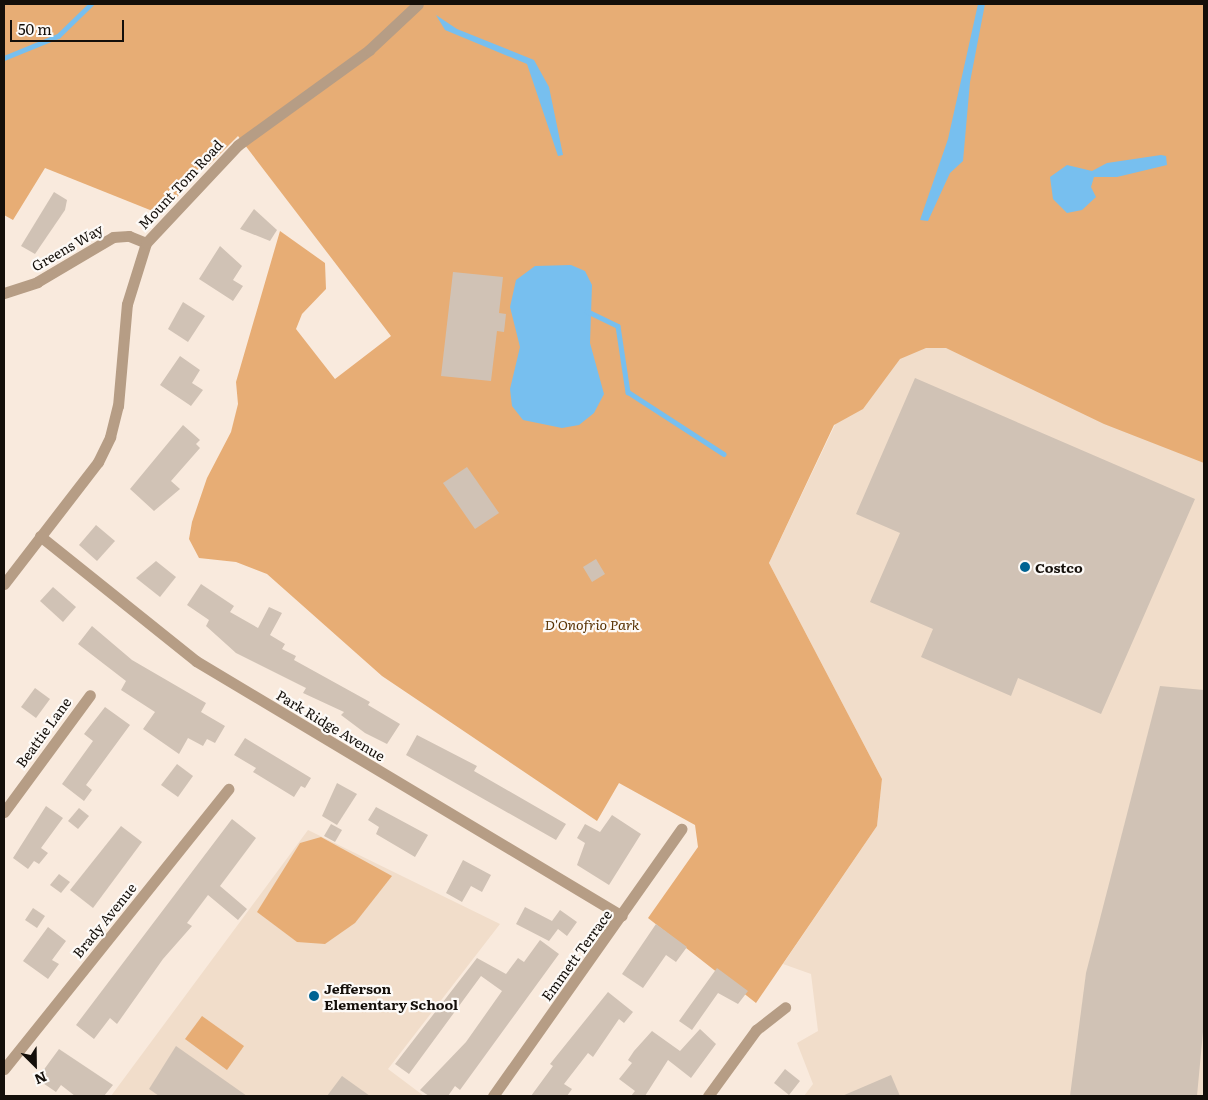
<!DOCTYPE html>
<style>
body{margin:0}
#map{position:relative;width:1208px;height:1100px;overflow:hidden;background:#f9eadd;font-family:Literata,serif}
div>[style]{position:absolute}
[style*='--x']{left:calc(var(--x)*1px);top:calc(var(--y)*1px);width:calc(var(--w)*1px);rotate:calc(var(--a)*1deg)}
.built>*{inset:0;background:#f1ddca}
.green>*{inset:0;background:#e7ad75}
.water>*{inset:0;background:#77bfef}
.stream>*{height:4.5px;margin:-2.25px;padding:0 2.25px;transform-origin:2.25px;border-radius:2.25px;background:#77bfef}
.building>*{inset:0;background:#d0c2b5}
.minor>*{height:11px;margin:-5.5px;padding:0 5.5px;transform-origin:5.5px;border-radius:5.5px;background:#b69d85}
.dots>*{width:14px;height:14px;translate:-50% -50%;box-sizing:border-box;border:2px solid #fdfaf7;border-radius:50%}
span{translate:-50% -50%;white-space:nowrap;text-align:center;line-height:1.15;-webkit-text-stroke:4.5px #fdfaf7;paint-order:stroke}
.street-label{font-size:14px;color:#140f0a}
.poi-label{font-size:14px;color:#140f0a;font-weight:700}
.left{translate:0 -50%;text-align:left}
.park-label{font-size:14px;color:#583203;font-style:italic}
.frame{position:absolute;inset:0;border:5px solid #140f0a;pointer-events:none}
.north{position:absolute;left:10px;top:1040px;width:50px;height:50px;-webkit-text-stroke:4px #fdfaf7;paint-order:stroke;rotate:157deg;font-size:14px;font-weight:700;line-height:20px;text-align:center;color:#140f0a}
.north::after{content:'';display:block;margin:auto;width:18px;height:22px;background:#140f0a;clip-path:polygon(50% 0,100% 100%,50% 72%,0 100%)}
.scale{position:absolute;left:10px;top:20px;width:114px;height:22px;box-sizing:border-box;border:2px solid #140f0a;border-top:0;padding-left:6px;font-size:15px;line-height:18px;white-space:nowrap;color:#140f0a;-webkit-text-stroke:4px #fdfaf7;paint-order:stroke}
</style>
<div id="map">
<div class="built">
<i style="clip-path:polygon(914px 334px,1204px 445px,1204px 1096px,804px 1096px,813px 1084px,797px 1043px,818px 1031px,811px 974px,783px 964px,877px 826px,882px 779px,769px 563px,876px 339px)"></i>
<i style="clip-path:polygon(308px 830px,500px 924px,388px 1069px,424px 1096px,111px 1096px)"></i>
</div>
<div class="green">
<i style="clip-path:polygon(4px 4px,1204px 4px,1204px 463px,1104px 424px,946px 348px,926px 348px,900px 359px,863px 409px,834px 425px,769px 563px,882px 779px,877px 826px,756px 1003px,648px 918px,698px 847px,695px 825px,619px 783px,597px 821px,382px 676px,267px 574px,236px 562px,199px 558px,189px 539px,192px 522px,207px 478px,231px 432px,238px 404px,236px 382px,280px 231px,325px 263px,326px 289px,302px 314px,296px 329px,335px 379px,391px 336px,238px 136px,160px 214px,45px 168px,13px 220px,4px 215px)"></i>
<i style="clip-path:polygon(321px 837px,392px 876px,355px 923px,325px 944px,297px 942px,257px 912px,300px 843px)"></i>
<i style="clip-path:polygon(202px 1016px,244px 1046px,227px 1070px,185px 1039px)"></i>
</div>
<div class="water">
<i style="clip-path:polygon(978px 4px,985px 4px,970px 82px,963px 161px,950px 173px,928px 221px,920px 220px,948px 139px)"></i>
<i style="clip-path:polygon(436px 15px,457px 29px,534px 60px,549px 87px,563px 155px,558px 156px,527px 64px,445px 30px)"></i>
<i style="clip-path:polygon(1161px 155px,1166px 156px,1167px 165px,1117px 177px,1094px 177px,1091px 187px,1096px 197px,1082px 210px,1067px 213px,1053px 199px,1050px 177px,1067px 165px,1092px 171px,1107px 163px)"></i>
<i style="clip-path:polygon(571px 265px,585px 271px,592px 285px,590px 343px,604px 394px,594px 413px,579px 425px,562px 428px,523px 420px,512px 406px,510px 389px,520px 347px,510px 307px,516px 280px,535px 266px)"></i>
</div>
<div class="stream">
<i style="--x:4;--y:58;--w:58;--a:-22.2"></i>
<i style="--x:58;--y:36;--w:46;--a:-44.1"></i>
<i style="--x:587;--y:311;--w:34;--a:26"></i>
<i style="--x:618;--y:326;--w:67;--a:81.4"></i>
<i style="--x:628;--y:392;--w:114;--a:32.9"></i>
</div>
<div class="building">
<i style="clip-path:polygon(54px 192px,67px 200px,65px 210px,35px 254px,21px 246px)"></i>
<i style="clip-path:polygon(254px 209px,277px 230px,270px 241px,240px 229px)"></i>
<i style="clip-path:polygon(220px 246px,242px 266px,233px 280px,243px 286px,233px 301px,199px 279px)"></i>
<i style="clip-path:polygon(453px 272px,503px 277px,499px 313px,506px 314px,504px 332px,497px 331px,491px 381px,441px 376px)"></i>
<i style="clip-path:polygon(183px 302px,205px 316px,188px 342px,168px 329px)"></i>
<i style="clip-path:polygon(180px 356px,200px 370px,192px 383px,203px 390px,191px 406px,160px 385px)"></i>
<i style="clip-path:polygon(915px 378px,1195px 499px,1101px 714px,1018px 678px,1011px 696px,921px 657px,933px 629px,870px 602px,900px 533px,856px 514px)"></i>
<i style="clip-path:polygon(183px 425px,200px 440px,196px 444px,200px 448px,171px 481px,180px 489px,154px 511px,130px 489px)"></i>
<i style="clip-path:polygon(467px 467px,499px 513px,475px 529px,443px 483px)"></i>
<i style="clip-path:polygon(96px 525px,115px 541px,97px 561px,79px 545px)"></i>
<i style="clip-path:polygon(596px 559px,605px 574px,592px 582px,583px 567px)"></i>
<i style="clip-path:polygon(156px 561px,176px 577px,160px 597px,136px 578px)"></i>
<i style="clip-path:polygon(201px 584px,234px 606px,230px 612px,258px 628px,269px 607px,282px 613px,270px 635px,285px 644px,282px 649px,296px 656px,294px 660px,370px 702px,368px 705px,400px 724px,387px 744px,365px 733px,341px 715px,344px 712px,303px 693px,306px 688px,236px 653px,206px 626px,209px 620px,187px 605px)"></i>
<i style="clip-path:polygon(53px 587px,76px 607px,63px 622px,40px 601px)"></i>
<i style="clip-path:polygon(92px 626px,132px 660px,206px 703px,201px 712px,225px 726px,215px 743px,207px 739px,203px 746px,188px 738px,179px 754px,143px 729px,155px 712px,121px 690px,126px 681px,78px 644px)"></i>
<i style="clip-path:polygon(1160px 686px,1204px 690px,1204px 1021px,1197px 1096px,1070px 1096px,1086px 973px)"></i>
<i style="clip-path:polygon(35px 688px,50px 699px,36px 718px,21px 707px)"></i>
<i style="clip-path:polygon(105px 707px,130px 725px,86px 785px,92px 790px,84px 801px,62px 784px,93px 741px,84px 734px)"></i>
<i style="clip-path:polygon(417px 735px,477px 766px,474px 771px,566px 824px,556px 840px,406px 755px)"></i>
<i style="clip-path:polygon(245px 738px,311px 778px,305px 788px,301px 786px,294px 797px,253px 772px,256px 768px,234px 755px)"></i>
<i style="clip-path:polygon(177px 764px,193px 776px,178px 797px,161px 785px)"></i>
<i style="clip-path:polygon(337px 783px,357px 794px,337px 825px,322px 816px)"></i>
<i style="clip-path:polygon(46px 806px,63px 818px,41px 848px,48px 853px,39px 864px,34px 861px,28px 869px,13px 858px)"></i>
<i style="clip-path:polygon(376px 807px,428px 835px,415px 857px,376px 834px,379px 827px,368px 820px)"></i>
<i style="clip-path:polygon(79px 808px,89px 816px,78px 829px,68px 821px)"></i>
<i style="clip-path:polygon(612px 815px,641px 834px,609px 885px,577px 865px,585px 843px,577px 838px,585px 824px,600px 832px)"></i>
<i style="clip-path:polygon(232px 819px,256px 838px,220px 886px,247px 909px,238px 920px,208px 895px,187px 923px,192px 926px,163px 959px,117px 1024px,110px 1018px,94px 1039px,76px 1025px)"></i>
<i style="clip-path:polygon(331px 824px,342px 830px,335px 842px,324px 836px)"></i>
<i style="clip-path:polygon(121px 826px,142px 842px,93px 908px,70px 890px)"></i>
<i style="clip-path:polygon(463px 860px,491px 875px,482px 892px,471px 886px,462px 902px,446px 893px)"></i>
<i style="clip-path:polygon(59px 874px,70px 882px,61px 893px,50px 885px)"></i>
<i style="clip-path:polygon(525px 907px,552px 921px,560px 910px,577px 922px,567px 936px,558px 929px,549px 941px,516px 924px)"></i>
<i style="clip-path:polygon(33px 908px,45px 916px,37px 928px,25px 920px)"></i>
<i style="clip-path:polygon(656px 924px,687px 947px,676px 962px,666px 955px,643px 988px,622px 974px)"></i>
<i style="clip-path:polygon(48px 927px,66px 941px,52px 960px,59px 964px,48px 979px,23px 961px)"></i>
<i style="clip-path:polygon(540px 940px,559px 954px,460px 1090px,455px 1086px,448px 1096px,429px 1096px,420px 1090px,466px 1042px,502px 991px,481px 976px,409px 1074px,395px 1064px,477px 958px,506px 974px,518px 958px,524px 962px)"></i>
<i style="clip-path:polygon(717px 968px,748px 991px,738px 1004px,718px 993px,692px 1030px,679px 1021px)"></i>
<i style="clip-path:polygon(608px 992px,633px 1012px,624px 1023px,619px 1019px,593px 1057px,588px 1053px,564px 1084px,572px 1089px,567px 1096px,531px 1096px,553px 1066px,550px 1064px)"></i>
<i style="clip-path:polygon(700px 1029px,716px 1044px,691px 1078px,668px 1060px,645px 1096px,631px 1096px,635px 1091px,619px 1079px,632px 1063px,628px 1060px,634px 1051px,652px 1031px,680px 1051px)"></i>
<i style="clip-path:polygon(176px 1046px,247px 1096px,159px 1096px,149px 1089px)"></i>
<i style="clip-path:polygon(59px 1049px,113px 1085px,104px 1096px,75px 1096px,61px 1085px,56px 1092px,37px 1079px)"></i>
<i style="clip-path:polygon(785px 1069px,800px 1081px,789px 1095px,774px 1083px)"></i>
<i style="clip-path:polygon(891px 1075px,900px 1096px,842px 1096px)"></i>
<i style="clip-path:polygon(342px 1076px,370px 1096px,327px 1096px)"></i>
</div>
<div class="minor">
<i style="--x:4;--y:293;--w:35;--a:-18"></i>
<i style="--x:37;--y:282;--w:88;--a:-30.6"></i>
<i style="--x:113;--y:237;--w:16;--a:-4"></i>
<i style="--x:129;--y:236;--w:18;--a:22"></i>
<i style="--x:40;--y:536;--w:200;--a:38.7"></i>
<i style="--x:196;--y:661;--w:496;--a:30.9"></i>
<i style="--x:4;--y:584;--w:154;--a:-52.4"></i>
<i style="--x:98;--y:462;--w:28;--a:-64"></i>
<i style="--x:110;--y:437;--w:32;--a:-76"></i>
<i style="--x:118;--y:406;--w:102;--a:-85"></i>
<i style="--x:127;--y:304;--w:64;--a:-72.7"></i>
<i style="--x:146;--y:243;--w:134;--a:-46.8"></i>
<i style="--x:238;--y:145;--w:162;--a:-35.9"></i>
<i style="--x:369;--y:50;--w:67;--a:-43.2"></i>
<i style="--x:4;--y:812;--w:145;--a:-53.7"></i>
<i style="--x:4;--y:1069;--w:359;--a:-51.3"></i>
<i style="--x:493;--y:1096;--w:327;--a:-54.8"></i>
<i style="--x:708;--y:1096;--w:82;--a:-54"></i>
<i style="--x:756;--y:1030;--w:37;--a:-38"></i>
</div>
<div class="dots">
<i style="left:1025px;top:567px;background:#006392"></i>
<i style="left:314px;top:996px;background:#006392"></i>
</div>
<div class="street-label">
<span style="left:180px;top:184px;rotate:-47deg">Mount Tom Road</span>
<span style="left:67px;top:247px;rotate:-30deg">Greens Way</span>
<span style="left:331px;top:725px;rotate:31deg">Park Ridge Avenue</span>
<span style="left:43px;top:732px;rotate:-54deg">Beattie Lane</span>
<span style="left:104px;top:920px;rotate:-51deg">Brady Avenue</span>
<span style="left:576px;top:955px;rotate:-54deg">Emmett Terrace</span>
</div>
<div class="poi-label">
<span class="left" style="left:1035px;top:567px">Costco</span>
<span class="left" style="left:324px;top:996px">Jefferson<br>Elementary School</span>
</div>
<div class="park-label">
<span style="left:592px;top:624px">D'Onofrio Park</span>
</div>
<div class="frame"></div>
<div class="north">N</div>
<div class="scale">50 m</div>
</div>
